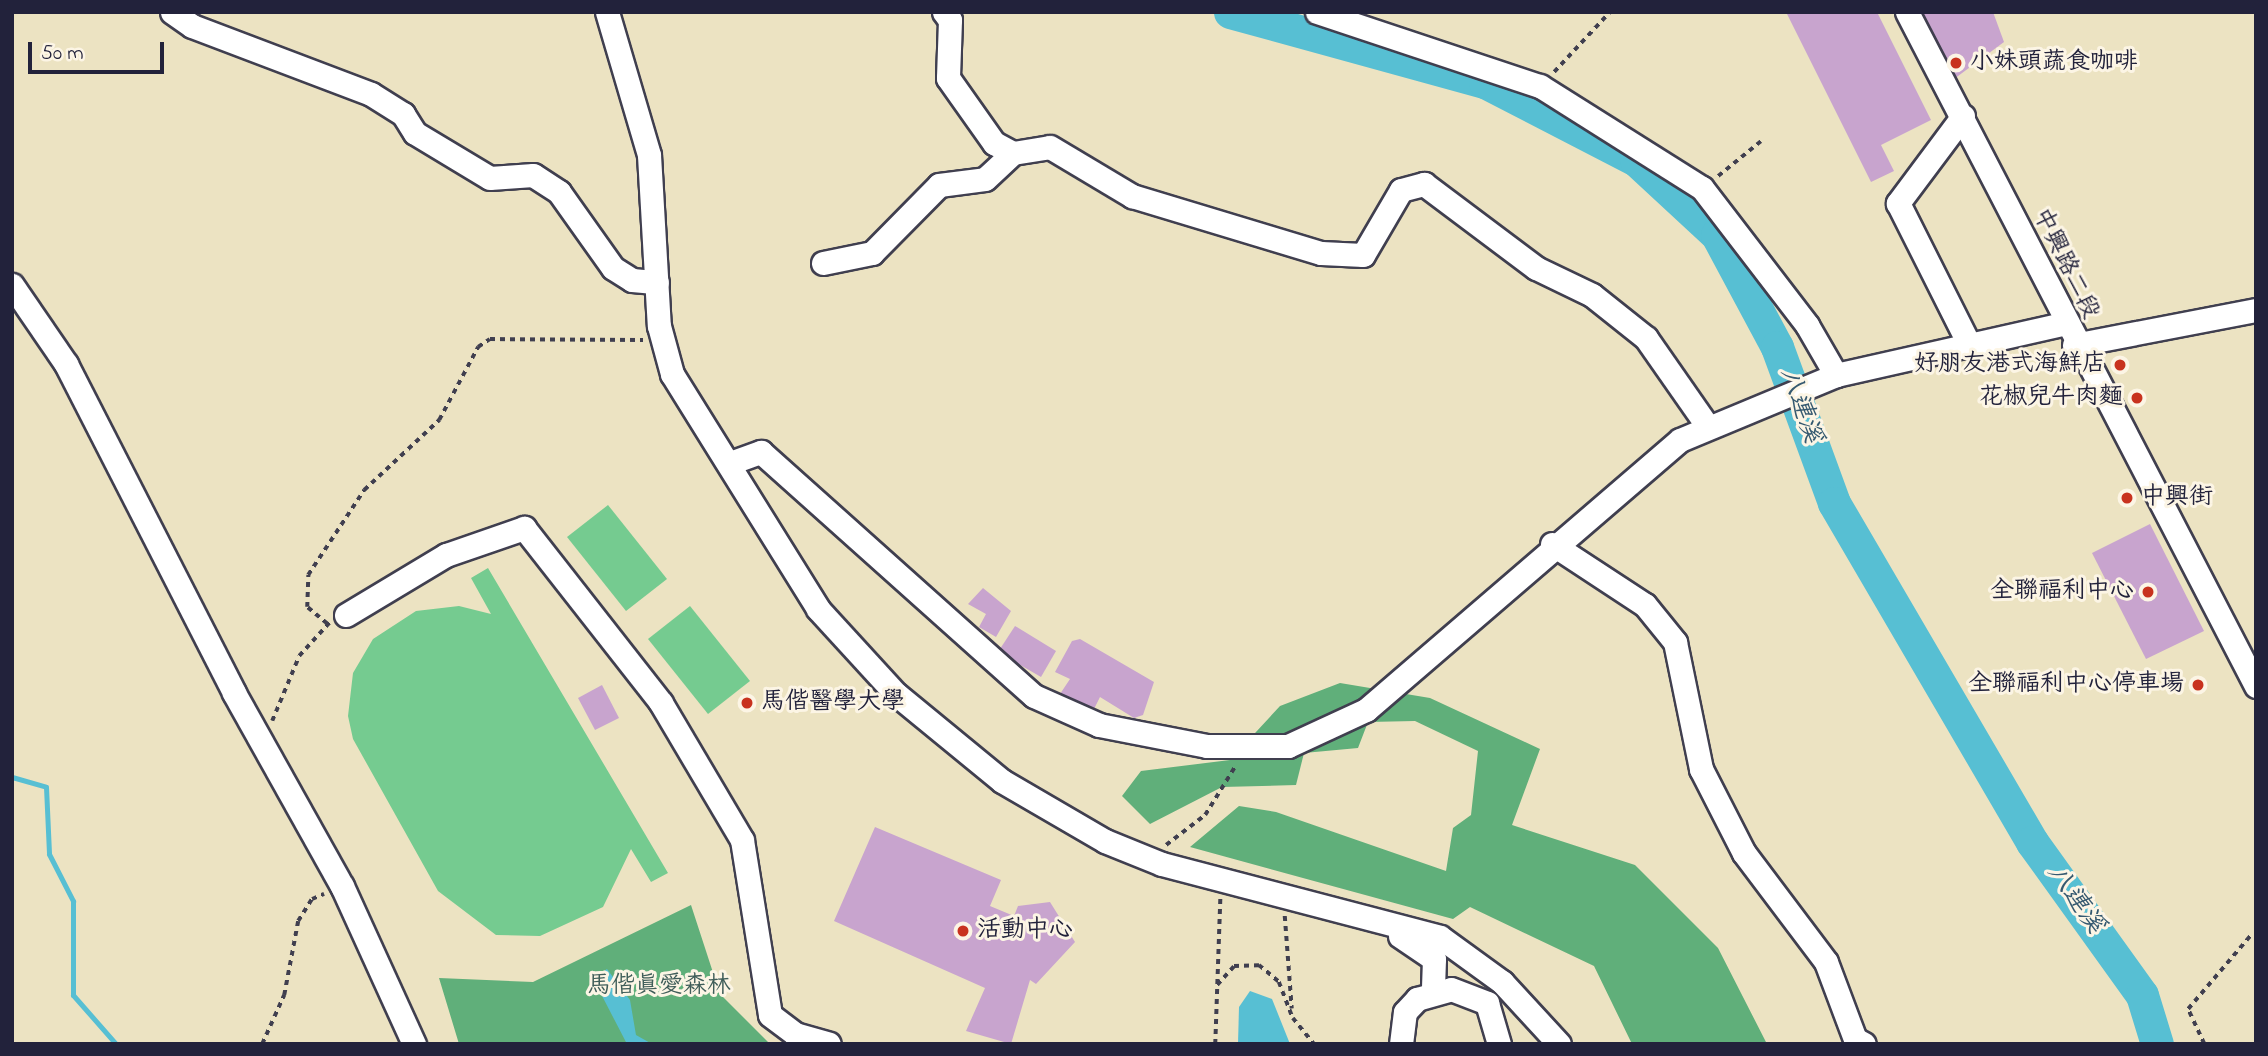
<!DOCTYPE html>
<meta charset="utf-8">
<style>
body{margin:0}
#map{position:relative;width:2268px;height:1056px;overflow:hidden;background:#ece3c2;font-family:"Indie Flower","LXGW WenKai TC",sans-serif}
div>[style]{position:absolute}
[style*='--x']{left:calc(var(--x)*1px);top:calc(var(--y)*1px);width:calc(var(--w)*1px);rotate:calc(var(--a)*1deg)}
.green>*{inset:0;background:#75cb90}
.forest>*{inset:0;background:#60af7a}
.water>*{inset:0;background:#57bfd3}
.stream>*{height:5px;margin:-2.5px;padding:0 2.5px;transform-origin:2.5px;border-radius:2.5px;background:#57bfd3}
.river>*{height:33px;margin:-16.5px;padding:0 16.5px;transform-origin:16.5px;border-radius:16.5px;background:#57bfd3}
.building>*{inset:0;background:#c8a4ce}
.path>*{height:3.5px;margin-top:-1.75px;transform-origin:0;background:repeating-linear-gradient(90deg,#403f4f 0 5px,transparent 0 10px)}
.roads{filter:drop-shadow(2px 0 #403f4f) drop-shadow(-2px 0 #403f4f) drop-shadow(0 2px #403f4f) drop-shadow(0 -2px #403f4f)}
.minor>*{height:23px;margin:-11.5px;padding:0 11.5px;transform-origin:11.5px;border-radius:11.5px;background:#fff}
.dots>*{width:19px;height:19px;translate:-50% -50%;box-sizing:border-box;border:4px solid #fcf5e5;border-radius:50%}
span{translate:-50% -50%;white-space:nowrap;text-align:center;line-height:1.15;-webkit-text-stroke:6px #fcf5e5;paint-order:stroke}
.poi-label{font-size:24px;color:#22223b}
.left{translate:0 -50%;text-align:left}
.right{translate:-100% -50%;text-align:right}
.street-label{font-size:24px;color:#22223b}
.park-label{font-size:24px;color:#3f5d59}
.water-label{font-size:26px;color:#355970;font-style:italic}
.frame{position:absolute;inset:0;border:14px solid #22223b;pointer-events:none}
.scale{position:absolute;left:28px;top:42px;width:136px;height:32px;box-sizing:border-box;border:4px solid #22223b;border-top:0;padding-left:9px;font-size:21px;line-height:24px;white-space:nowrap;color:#22223b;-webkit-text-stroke:5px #fcf5e5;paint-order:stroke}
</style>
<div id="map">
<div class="green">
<i style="clip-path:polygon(608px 505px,667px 579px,626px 611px,567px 537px)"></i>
<i style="clip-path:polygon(488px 568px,668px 873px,651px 882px,631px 849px,603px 907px,540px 936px,496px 935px,438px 891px,353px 739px,348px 716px,353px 673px,373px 639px,416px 611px,459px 606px,491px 614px,471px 578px)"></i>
<i style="clip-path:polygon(690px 606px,750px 681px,708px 714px,648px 639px)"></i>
</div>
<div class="forest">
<i style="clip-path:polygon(1340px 683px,1430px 698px,1540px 749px,1512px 825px,1635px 865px,1718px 948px,1767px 1044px,1632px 1044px,1594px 966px,1470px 907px,1453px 919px,1190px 847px,1239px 806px,1276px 812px,1446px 871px,1453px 828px,1471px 815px,1478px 751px,1415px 721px,1368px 722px,1358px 748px,1304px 753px,1296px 785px,1222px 787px,1150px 824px,1122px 796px,1141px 771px,1230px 760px,1280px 706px)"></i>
<i style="clip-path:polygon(691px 905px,720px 994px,770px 1044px,459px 1044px,439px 978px,533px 982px)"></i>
</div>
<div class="water">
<i style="clip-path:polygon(607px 969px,630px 1000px,636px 1035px,652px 1044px,627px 1044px,600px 992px,600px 974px)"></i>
<i style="clip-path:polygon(1250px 991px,1272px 999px,1290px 1044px,1238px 1044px,1239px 1007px)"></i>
</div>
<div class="stream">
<i style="--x:12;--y:777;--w:35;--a:16"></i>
<i style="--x:46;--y:787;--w:67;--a:87.4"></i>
<i style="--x:49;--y:854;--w:53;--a:62.9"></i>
<i style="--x:73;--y:901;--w:94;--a:90"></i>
<i style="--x:73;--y:995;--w:65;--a:48.7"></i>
</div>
<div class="river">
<i style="--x:1230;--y:12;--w:264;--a:15.4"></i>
<i style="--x:1485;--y:82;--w:170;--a:27.3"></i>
<i style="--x:1636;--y:160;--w:110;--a:42.8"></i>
<i style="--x:1717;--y:235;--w:127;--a:61.8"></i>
<i style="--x:1777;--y:347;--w:166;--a:69.9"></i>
<i style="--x:1834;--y:503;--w:393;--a:59.7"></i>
<i style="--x:2032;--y:842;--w:188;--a:54.3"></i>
<i style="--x:2142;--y:995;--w:51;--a:73"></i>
</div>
<div class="building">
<i style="clip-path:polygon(1786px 12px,1877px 12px,1931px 120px,1881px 145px,1894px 171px,1871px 182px)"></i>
<i style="clip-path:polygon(1918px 12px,1993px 12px,2004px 42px,1954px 79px)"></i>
<i style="clip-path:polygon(2150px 524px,2204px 631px,2146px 659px,2092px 553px)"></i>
<i style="clip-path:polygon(983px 588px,1011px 611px,996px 637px,979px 627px,986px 614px,968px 604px)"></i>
<i style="clip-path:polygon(1015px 626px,1056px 651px,1041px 677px,998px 652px)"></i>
<i style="clip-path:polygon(1080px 639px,1154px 682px,1143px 715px,1134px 718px,1100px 697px,1094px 709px,1058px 697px,1070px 679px,1055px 672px,1072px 641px)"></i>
<i style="clip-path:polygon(602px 685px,619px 718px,595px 730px,578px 698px)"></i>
<i style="clip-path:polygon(875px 827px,1001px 880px,990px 906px,1014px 916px,1018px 906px,1050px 902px,1075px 942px,1036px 984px,1030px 980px,1011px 1044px,966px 1031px,985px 988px,834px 921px)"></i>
</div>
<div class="path">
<i style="--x:1554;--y:72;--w:82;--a:-47"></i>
<i style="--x:1718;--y:176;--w:55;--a:-39.1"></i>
<i style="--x:327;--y:624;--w:26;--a:-140"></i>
<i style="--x:307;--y:607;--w:32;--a:-88"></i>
<i style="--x:308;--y:575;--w:102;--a:-56.6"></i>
<i style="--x:364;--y:490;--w:103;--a:-43"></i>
<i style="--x:439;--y:420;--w:83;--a:-61.9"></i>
<i style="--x:478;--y:347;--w:14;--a:-34"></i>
<i style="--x:490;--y:339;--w:153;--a:0.4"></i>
<i style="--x:272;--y:721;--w:70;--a:-67.4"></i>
<i style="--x:299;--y:656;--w:45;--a:-47.7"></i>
<i style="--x:1166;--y:845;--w:49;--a:-37.6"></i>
<i style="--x:1205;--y:815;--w:59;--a:-58.2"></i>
<i style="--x:1285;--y:916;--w:93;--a:85.7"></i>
<i style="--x:1217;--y:985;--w:25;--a:-48"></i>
<i style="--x:1234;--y:966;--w:25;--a:-2"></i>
<i style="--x:1259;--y:965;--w:26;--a:40"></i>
<i style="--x:1279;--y:982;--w:39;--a:69"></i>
<i style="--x:1293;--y:1018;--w:33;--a:51"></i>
<i style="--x:262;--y:1044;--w:54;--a:-65.8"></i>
<i style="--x:284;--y:995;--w:75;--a:-79.3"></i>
<i style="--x:298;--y:921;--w:26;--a:-58"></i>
<i style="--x:312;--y:899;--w:13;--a:-23"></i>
<i style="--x:1215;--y:1044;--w:145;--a:-88"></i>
<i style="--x:2204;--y:1044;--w:38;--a:-115"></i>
<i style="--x:2188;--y:1009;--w:97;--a:-49.6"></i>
</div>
<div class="roads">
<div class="minor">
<i style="--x:172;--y:12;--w:24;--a:35"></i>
<i style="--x:192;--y:26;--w:191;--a:20.8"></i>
<i style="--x:371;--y:94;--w:38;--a:32"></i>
<i style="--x:403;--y:114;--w:22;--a:58"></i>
<i style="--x:415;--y:133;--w:87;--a:31"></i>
<i style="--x:490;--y:178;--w:43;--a:-4"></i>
<i style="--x:533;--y:175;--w:31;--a:33"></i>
<i style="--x:559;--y:192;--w:93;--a:54.6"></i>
<i style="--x:613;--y:268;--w:22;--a:32"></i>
<i style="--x:632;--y:280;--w:25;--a:5"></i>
<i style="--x:607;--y:12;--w:149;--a:73.6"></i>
<i style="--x:649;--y:155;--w:171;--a:86.7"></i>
<i style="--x:659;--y:326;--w:50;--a:74.8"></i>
<i style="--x:672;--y:374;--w:277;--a:58.1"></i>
<i style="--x:818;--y:609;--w:115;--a:47.5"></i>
<i style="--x:896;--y:694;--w:137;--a:39.4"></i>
<i style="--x:1002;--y:781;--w:119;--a:30.2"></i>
<i style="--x:1105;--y:841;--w:61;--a:22"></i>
<i style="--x:1162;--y:864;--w:287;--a:14.7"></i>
<i style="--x:1440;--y:937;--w:77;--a:36"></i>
<i style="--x:1502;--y:982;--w:84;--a:47.4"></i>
<i style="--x:944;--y:12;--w:10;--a:53"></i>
<i style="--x:950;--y:20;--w:58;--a:92"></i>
<i style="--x:948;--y:78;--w:80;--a:54.7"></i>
<i style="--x:994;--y:143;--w:21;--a:28"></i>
<i style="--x:1013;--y:153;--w:37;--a:-9"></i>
<i style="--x:1050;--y:147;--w:96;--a:30.9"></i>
<i style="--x:1132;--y:196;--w:197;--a:16.8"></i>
<i style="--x:1321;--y:253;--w:42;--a:2.7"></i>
<i style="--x:1363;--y:255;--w:75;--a:-59.7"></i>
<i style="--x:1401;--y:190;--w:24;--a:-15"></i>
<i style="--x:1424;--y:184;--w:140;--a:36.9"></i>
<i style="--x:1536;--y:268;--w:62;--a:25.7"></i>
<i style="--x:1592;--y:295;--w:69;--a:38.5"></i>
<i style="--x:1646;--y:338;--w:108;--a:55.1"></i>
<i style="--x:1317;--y:12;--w:235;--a:18.4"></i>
<i style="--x:1540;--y:86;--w:191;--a:32.2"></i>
<i style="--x:1702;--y:188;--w:173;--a:52.5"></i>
<i style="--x:1807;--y:325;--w:58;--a:59.9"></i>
<i style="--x:1907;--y:12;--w:759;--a:62.62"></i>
<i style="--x:1963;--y:116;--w:109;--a:126.8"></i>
<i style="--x:1898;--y:203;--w:156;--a:63.3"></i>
<i style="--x:823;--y:263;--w:50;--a:-11.5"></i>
<i style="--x:872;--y:253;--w:95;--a:-45.4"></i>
<i style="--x:939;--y:185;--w:46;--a:-7.4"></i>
<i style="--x:985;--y:179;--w:38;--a:-43"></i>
<i style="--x:12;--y:285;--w:96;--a:55.6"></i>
<i style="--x:66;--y:364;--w:369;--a:62.9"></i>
<i style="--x:234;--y:693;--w:221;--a:60.8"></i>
<i style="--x:342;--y:886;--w:174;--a:65.5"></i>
<i style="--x:2074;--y:345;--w:185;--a:-10.9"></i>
<i style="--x:730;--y:463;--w:33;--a:-20"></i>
<i style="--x:761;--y:452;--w:366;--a:41.8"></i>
<i style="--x:1034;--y:696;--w:71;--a:24"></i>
<i style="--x:1099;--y:725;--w:110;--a:11"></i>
<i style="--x:1207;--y:746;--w:81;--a:0"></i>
<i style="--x:1288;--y:746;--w:86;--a:-24.8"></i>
<i style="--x:1366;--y:710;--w:414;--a:-40.7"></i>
<i style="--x:1680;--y:440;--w:169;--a:-22.6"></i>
<i style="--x:1836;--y:375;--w:237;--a:-12.7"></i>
<i style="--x:1552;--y:544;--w:111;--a:33.3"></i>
<i style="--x:1645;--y:605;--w:48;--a:51"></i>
<i style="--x:1675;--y:642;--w:130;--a:78.4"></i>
<i style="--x:1701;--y:769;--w:94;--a:62.9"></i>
<i style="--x:1744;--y:853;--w:136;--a:53"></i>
<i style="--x:1826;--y:962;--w:82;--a:69.4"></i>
<i style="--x:1855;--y:1039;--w:10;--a:29"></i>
<i style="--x:346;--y:615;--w:117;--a:-31"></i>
<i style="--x:446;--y:555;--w:83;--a:-19.1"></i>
<i style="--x:524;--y:528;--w:222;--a:51.9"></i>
<i style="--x:661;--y:703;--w:159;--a:59.4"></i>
<i style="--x:742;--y:840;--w:177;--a:80.9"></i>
<i style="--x:770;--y:1015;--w:31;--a:37"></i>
<i style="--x:795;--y:1034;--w:35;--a:16"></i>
<i style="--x:1400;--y:936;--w:41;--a:34.1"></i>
<i style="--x:1434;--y:959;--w:31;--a:92"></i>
<i style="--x:1401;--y:1044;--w:32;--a:-83"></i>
<i style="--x:1405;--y:1012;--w:18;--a:-47"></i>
<i style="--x:1417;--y:999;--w:35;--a:-16"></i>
<i style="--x:1451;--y:989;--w:39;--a:21"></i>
<i style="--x:1487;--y:1003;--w:43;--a:73.7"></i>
</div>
</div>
<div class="dots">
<i style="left:1956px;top:63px;background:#c8321e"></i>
<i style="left:2120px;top:365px;background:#c8321e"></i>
<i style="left:2137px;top:398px;background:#c8321e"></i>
<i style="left:2127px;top:498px;background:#c8321e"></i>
<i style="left:2148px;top:592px;background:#c8321e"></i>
<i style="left:2198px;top:685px;background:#c8321e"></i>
<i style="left:747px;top:703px;background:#c8321e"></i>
<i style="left:963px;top:931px;background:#c8321e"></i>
</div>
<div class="poi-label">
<span class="left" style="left:1970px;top:63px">小妹頭蔬食咖啡</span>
<span class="right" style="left:2106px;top:365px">好朋友港式海鮮店</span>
<span class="right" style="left:2123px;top:398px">花椒兒牛肉麵</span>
<span class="left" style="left:2141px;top:498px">中興街</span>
<span class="right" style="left:2134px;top:592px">全聯福利中心</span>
<span class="right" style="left:2184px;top:685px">全聯福利中心停車場</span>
<span class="left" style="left:761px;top:703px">馬偕醫學大學</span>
<span class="left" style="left:977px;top:931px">活動中心</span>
</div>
<div class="street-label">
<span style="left:2065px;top:264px;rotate:64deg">中興路二段</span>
</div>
<div class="park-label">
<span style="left:659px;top:987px">馬偕真愛森林</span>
</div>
<div class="water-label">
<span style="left:1799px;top:406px;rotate:70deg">八連溪</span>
<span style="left:2074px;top:900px;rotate:54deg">八連溪</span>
</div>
<div class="frame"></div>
<div class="scale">50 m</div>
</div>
